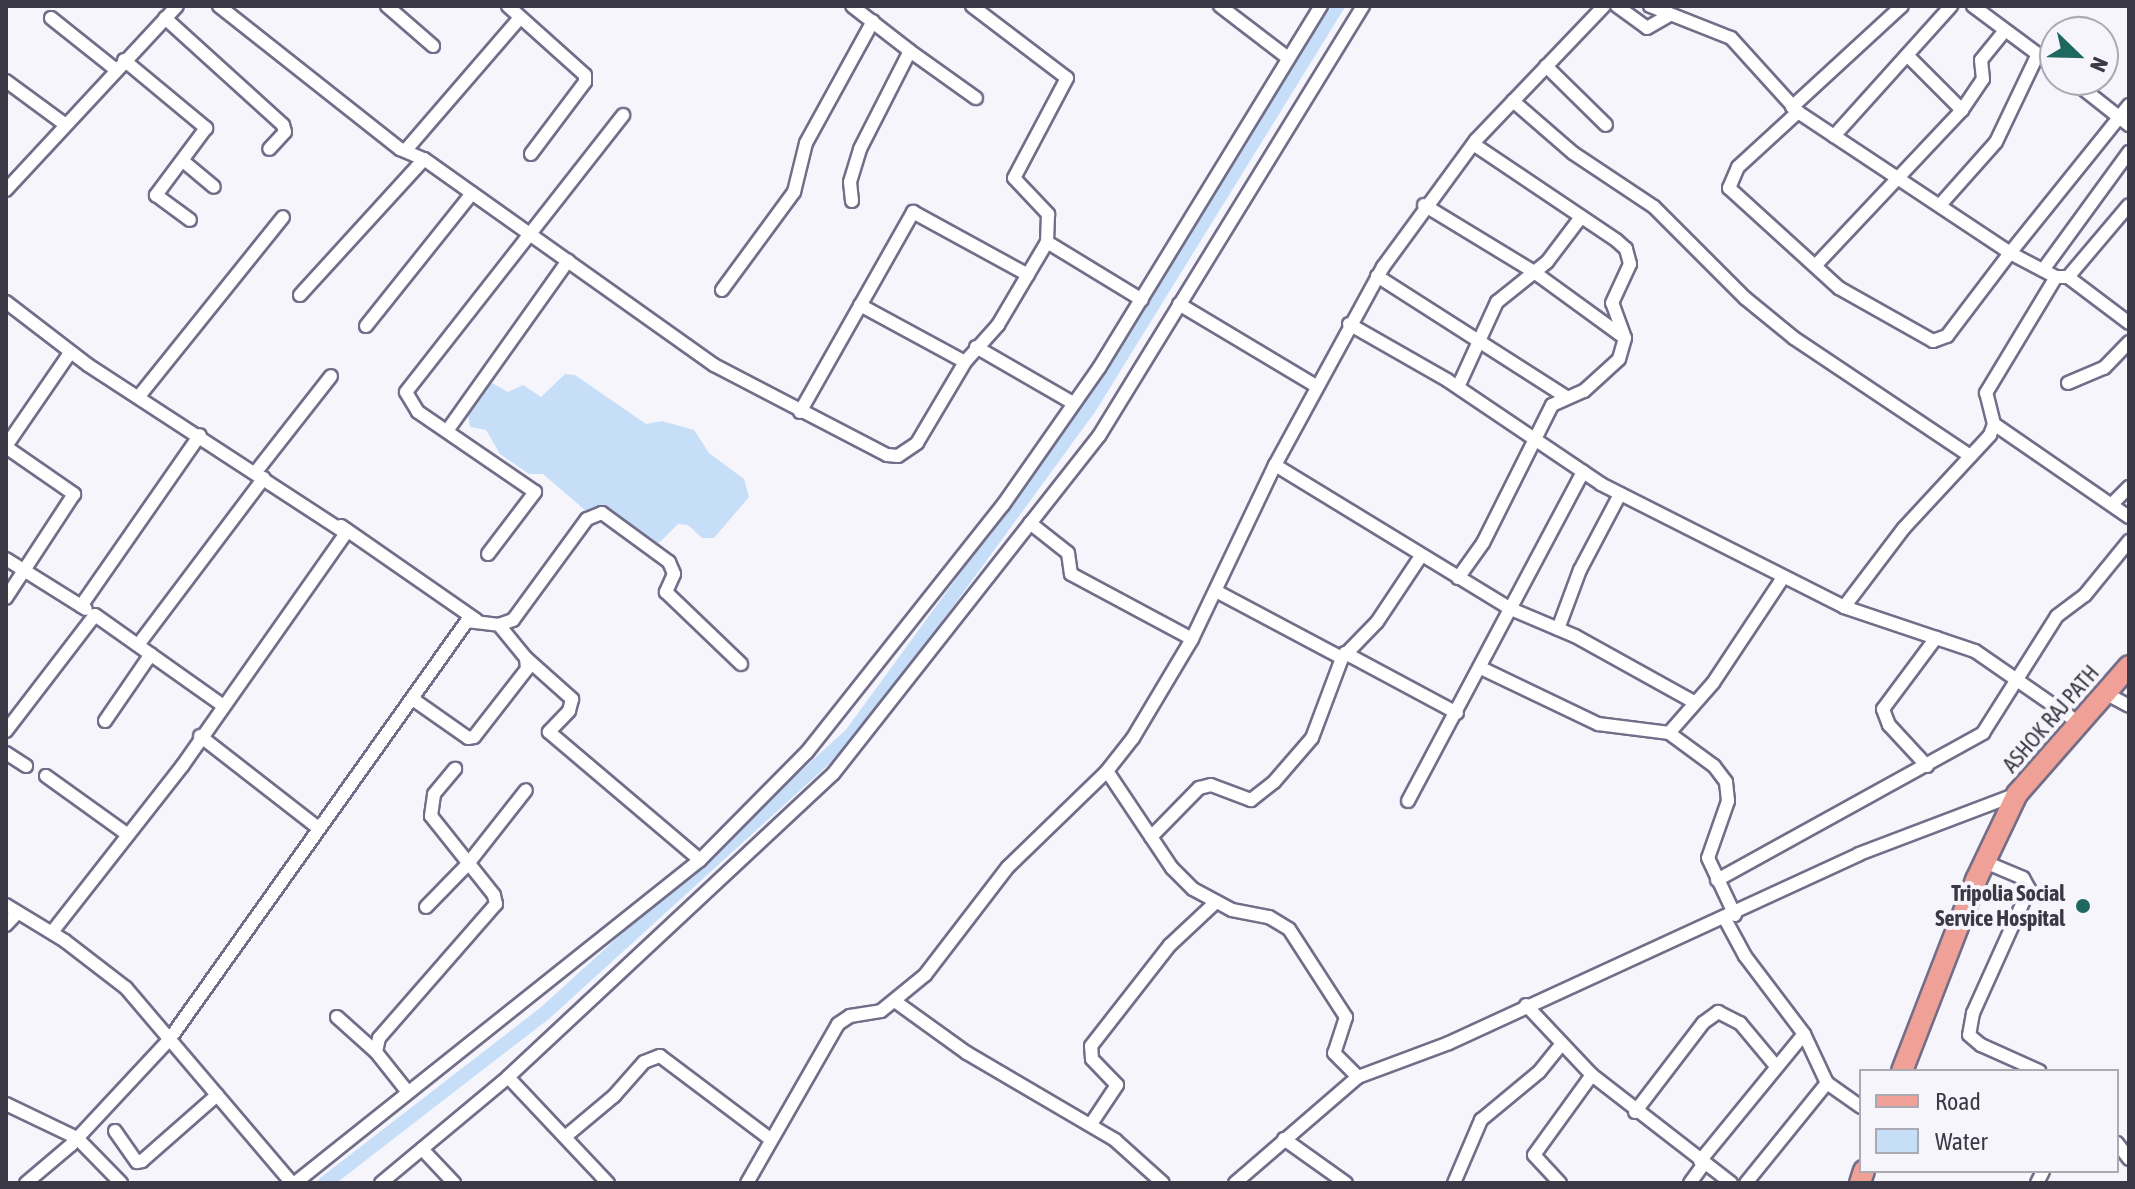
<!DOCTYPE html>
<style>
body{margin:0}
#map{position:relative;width:2135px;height:1189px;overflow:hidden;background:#f6f5fc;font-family:"Asap Condensed",sans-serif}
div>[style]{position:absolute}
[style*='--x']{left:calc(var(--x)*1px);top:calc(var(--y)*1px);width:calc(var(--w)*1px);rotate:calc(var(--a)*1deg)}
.water>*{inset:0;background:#c7def9}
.canal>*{height:14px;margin:-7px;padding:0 7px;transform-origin:7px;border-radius:7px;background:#c7def9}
.roads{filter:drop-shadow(2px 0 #726e89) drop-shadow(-2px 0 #726e89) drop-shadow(0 2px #726e89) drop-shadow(0 -2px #726e89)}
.minor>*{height:12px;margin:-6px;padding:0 6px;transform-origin:6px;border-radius:6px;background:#fff}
.primary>*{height:20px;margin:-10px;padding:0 10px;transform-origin:10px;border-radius:10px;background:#efa097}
.dots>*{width:22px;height:22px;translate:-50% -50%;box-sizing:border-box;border:4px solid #f6f5fc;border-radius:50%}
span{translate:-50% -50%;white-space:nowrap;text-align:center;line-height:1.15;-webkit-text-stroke:8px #f6f5fc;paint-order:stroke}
.street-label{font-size:22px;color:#3a3945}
.poi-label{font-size:22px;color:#3a3945;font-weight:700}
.right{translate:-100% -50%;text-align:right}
.frame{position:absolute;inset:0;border:8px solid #3a3945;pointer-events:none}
.legend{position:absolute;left:1859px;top:1069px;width:260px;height:104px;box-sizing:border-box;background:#f6f5fc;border:2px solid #abaab3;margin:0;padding:10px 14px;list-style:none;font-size:24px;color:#3a3945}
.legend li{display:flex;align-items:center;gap:16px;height:40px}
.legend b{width:40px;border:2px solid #abaab3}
.north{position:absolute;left:2039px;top:16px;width:80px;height:80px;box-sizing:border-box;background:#f6f5fc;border:2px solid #abaab3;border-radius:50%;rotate:113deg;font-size:22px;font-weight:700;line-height:32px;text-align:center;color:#3a3945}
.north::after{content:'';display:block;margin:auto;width:28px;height:36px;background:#1f685f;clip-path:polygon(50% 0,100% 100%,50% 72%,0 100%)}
</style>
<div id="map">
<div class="water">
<i style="clip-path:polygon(565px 374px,575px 375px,646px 424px,662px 421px,694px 430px,709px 453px,744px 479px,749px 497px,714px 538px,702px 538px,688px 525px,678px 524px,659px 543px,626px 530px,600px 505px,586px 511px,543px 474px,529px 474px,500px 454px,486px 430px,470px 427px,468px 412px,492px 383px,508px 392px,523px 385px,541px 397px)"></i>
</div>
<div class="canal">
<i style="--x:325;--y:1183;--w:277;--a:-37.7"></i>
<i style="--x:544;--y:1014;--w:413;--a:-42.3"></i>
<i style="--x:850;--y:736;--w:404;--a:-53.9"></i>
<i style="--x:1088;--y:410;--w:475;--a:-58.3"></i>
</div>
<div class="roads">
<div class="minor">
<i style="--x:219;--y:6;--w:231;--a:38.3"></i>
<i style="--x:400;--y:149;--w:26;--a:23"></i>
<i style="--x:424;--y:159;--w:356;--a:35.4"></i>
<i style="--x:714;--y:365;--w:195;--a:27.5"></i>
<i style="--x:887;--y:455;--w:11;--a:5"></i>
<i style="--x:898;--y:456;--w:23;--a:-34"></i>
<i style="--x:917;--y:443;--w:94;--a:-59.3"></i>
<i style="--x:965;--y:362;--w:50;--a:-48.3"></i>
<i style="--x:998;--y:325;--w:96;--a:-59.4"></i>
<i style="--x:387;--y:6;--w:61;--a:41"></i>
<i style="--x:508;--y:6;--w:103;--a:41.9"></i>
<i style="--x:585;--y:75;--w:7;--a:90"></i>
<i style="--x:585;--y:82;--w:90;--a:126.9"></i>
<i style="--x:972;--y:6;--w:119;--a:37.2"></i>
<i style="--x:1067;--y:78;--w:113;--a:117.9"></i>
<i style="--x:1014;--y:178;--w:50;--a:46.6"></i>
<i style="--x:1048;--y:214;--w:28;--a:92"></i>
<i style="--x:1047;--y:242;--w:111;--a:31.4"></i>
<i style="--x:1220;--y:6;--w:86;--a:37.4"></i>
<i style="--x:1617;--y:6;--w:37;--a:36"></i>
<i style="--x:1647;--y:28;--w:24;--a:-30"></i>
<i style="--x:1650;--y:6;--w:87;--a:21.6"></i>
<i style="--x:1731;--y:38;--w:100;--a:47.8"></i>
<i style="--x:1798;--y:112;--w:255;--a:33.6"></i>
<i style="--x:2010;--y:253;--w:190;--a:-51.2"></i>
<i style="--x:1973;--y:6;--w:102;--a:36.6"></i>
<i style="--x:51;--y:18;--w:82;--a:38.6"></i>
<i style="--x:165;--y:18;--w:159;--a:42.2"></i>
<i style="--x:283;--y:125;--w:7;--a:74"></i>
<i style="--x:285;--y:132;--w:23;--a:133"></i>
<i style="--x:910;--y:51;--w:81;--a:35.5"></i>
<i style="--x:1907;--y:55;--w:78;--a:45"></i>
<i style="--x:124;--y:60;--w:107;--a:39.7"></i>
<i style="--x:206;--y:128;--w:84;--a:126.7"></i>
<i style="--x:156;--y:195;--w:42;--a:36.3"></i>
<i style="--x:1546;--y:66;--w:84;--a:44.5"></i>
<i style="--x:2072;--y:80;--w:73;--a:38.3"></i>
<i style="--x:6;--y:81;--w:74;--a:36.3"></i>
<i style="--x:1513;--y:101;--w:79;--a:40.9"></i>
<i style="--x:1573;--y:153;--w:97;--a:33.7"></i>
<i style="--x:1654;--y:207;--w:129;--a:45"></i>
<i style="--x:1745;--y:298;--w:63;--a:39.2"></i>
<i style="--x:1794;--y:338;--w:212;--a:33.8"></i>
<i style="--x:1792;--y:107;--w:149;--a:-42.6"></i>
<i style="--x:1798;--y:112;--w:81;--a:137.5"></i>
<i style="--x:1738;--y:167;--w:23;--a:113"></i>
<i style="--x:1729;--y:188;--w:149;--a:42.3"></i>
<i style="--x:1839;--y:288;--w:108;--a:29.4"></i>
<i style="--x:1933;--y:341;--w:15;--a:-20"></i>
<i style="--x:1947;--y:336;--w:104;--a:-52.8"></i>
<i style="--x:2010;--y:253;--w:52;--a:27.6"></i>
<i style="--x:2056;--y:277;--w:12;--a:0"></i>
<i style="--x:2068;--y:277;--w:94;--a:-49.7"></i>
<i style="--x:1834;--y:136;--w:175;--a:-48"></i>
<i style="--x:405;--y:151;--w:174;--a:-49.2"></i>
<i style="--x:183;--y:161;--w:40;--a:40"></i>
<i style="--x:6;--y:190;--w:251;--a:-47.1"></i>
<i style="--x:852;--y:201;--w:19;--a:-96"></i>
<i style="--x:850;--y:182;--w:34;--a:-73"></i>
<i style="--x:860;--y:149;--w:110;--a:-63"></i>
<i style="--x:910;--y:51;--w:73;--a:-142.2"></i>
<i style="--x:1424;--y:205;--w:129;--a:31.3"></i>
<i style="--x:1534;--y:272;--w:112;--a:36"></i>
<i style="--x:1940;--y:205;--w:84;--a:-48.4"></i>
<i style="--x:1996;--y:142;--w:98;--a:-64.5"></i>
<i style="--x:1815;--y:266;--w:214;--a:-46.7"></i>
<i style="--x:1962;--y:110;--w:37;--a:-56"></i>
<i style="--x:1983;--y:79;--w:19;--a:-96"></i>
<i style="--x:1981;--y:60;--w:38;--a:-51"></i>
<i style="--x:2043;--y:270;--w:146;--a:-53.9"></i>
<i style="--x:1377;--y:276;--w:223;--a:32.6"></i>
<i style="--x:2068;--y:277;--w:76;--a:37"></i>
<i style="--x:722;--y:290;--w:122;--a:-53.7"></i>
<i style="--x:794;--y:192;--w:50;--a:-76.2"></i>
<i style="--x:806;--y:143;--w:139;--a:-61.2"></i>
<i style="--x:300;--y:295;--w:184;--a:-47.6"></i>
<i style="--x:6;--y:302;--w:103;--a:37.5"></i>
<i style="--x:88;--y:365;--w:308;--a:33.1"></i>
<i style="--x:346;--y:533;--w:284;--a:125.1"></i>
<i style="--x:183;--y:765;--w:212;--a:128.1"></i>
<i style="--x:1179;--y:304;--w:160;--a:30.9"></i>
<i style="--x:860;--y:305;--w:119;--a:28.5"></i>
<i style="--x:1349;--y:324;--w:113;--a:29.7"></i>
<i style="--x:1447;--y:380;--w:186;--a:34"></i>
<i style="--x:1601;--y:484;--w:272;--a:26.8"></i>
<i style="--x:1844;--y:607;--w:138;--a:18.6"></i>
<i style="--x:1975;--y:651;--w:126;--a:34.7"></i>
<i style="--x:366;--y:326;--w:170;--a:-51.4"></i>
<i style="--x:976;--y:347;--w:112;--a:30"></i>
<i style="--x:2068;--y:383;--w:39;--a:-23"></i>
<i style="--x:2104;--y:368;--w:36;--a:-46"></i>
<i style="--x:1458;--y:387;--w:94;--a:-65.4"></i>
<i style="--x:1497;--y:302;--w:64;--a:-38.7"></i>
<i style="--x:1547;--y:262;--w:56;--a:-52.9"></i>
<i style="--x:140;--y:395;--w:228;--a:-51.2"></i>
<i style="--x:800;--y:412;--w:230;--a:-60.5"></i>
<i style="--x:913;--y:212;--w:131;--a:28.7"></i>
<i style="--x:1994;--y:424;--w:164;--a:34.6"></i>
<i style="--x:447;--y:431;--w:209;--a:-54.6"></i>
<i style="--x:6;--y:446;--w:113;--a:-55.5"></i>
<i style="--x:6;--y:447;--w:83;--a:34.7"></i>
<i style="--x:74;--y:494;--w:124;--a:123.2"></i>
<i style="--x:1275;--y:465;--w:276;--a:31.4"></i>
<i style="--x:1511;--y:609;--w:69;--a:22.9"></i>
<i style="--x:1575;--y:636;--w:136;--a:29"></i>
<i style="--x:255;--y:473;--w:123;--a:-51.9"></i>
<i style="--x:2113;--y:503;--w:23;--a:-45"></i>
<i style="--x:1030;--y:523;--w:48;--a:38.3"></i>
<i style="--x:1068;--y:553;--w:21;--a:82"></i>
<i style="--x:1071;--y:574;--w:137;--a:28.2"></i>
<i style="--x:341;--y:526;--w:165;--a:34.8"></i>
<i style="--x:488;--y:554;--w:78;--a:-52.8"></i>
<i style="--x:535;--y:492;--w:142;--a:-145.6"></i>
<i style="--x:418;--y:412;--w:23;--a:-121"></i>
<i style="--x:406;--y:392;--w:352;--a:-51.9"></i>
<i style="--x:6;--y:559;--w:94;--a:32"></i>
<i style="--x:1458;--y:578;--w:43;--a:-54.5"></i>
<i style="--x:1483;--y:543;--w:154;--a:-63.4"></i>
<i style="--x:1552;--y:405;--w:35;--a:-24"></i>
<i style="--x:1584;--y:391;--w:47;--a:-42.4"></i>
<i style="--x:1619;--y:359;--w:22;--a:-74"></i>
<i style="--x:1625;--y:338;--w:37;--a:-110"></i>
<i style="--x:1612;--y:303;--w:43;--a:-65.2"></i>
<i style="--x:1630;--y:264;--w:16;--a:-105"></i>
<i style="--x:1626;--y:249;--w:13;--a:-138"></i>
<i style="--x:1616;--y:240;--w:172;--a:-146.1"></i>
<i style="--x:1216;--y:591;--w:143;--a:28"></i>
<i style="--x:81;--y:606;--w:208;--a:-55.2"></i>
<i style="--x:1844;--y:607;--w:99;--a:-52.8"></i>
<i style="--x:1904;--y:528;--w:127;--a:-47.2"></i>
<i style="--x:1990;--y:435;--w:12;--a:-70"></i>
<i style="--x:1994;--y:424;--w:32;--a:-104"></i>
<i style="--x:1986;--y:393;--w:135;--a:-58.9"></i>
<i style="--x:1558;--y:629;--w:63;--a:-69.6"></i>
<i style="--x:1580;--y:570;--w:86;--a:-62.2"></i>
<i style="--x:138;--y:645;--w:209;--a:-53"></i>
<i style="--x:1345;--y:653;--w:127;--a:28.2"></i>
<i style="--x:526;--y:658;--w:62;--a:41.7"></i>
<i style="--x:572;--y:699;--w:12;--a:104"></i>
<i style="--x:569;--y:711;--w:29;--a:134"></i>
<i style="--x:549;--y:732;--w:198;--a:40.3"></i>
<i style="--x:1481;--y:668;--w:130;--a:25.6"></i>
<i style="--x:1598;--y:724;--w:72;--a:7.2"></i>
<i style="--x:1669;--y:733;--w:67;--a:-48.7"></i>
<i style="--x:1713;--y:683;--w:125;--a:-56.4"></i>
<i style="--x:2105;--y:693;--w:27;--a:28"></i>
<i style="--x:414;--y:700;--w:66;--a:35.1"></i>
<i style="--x:468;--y:738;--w:6;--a:-9"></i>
<i style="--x:474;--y:737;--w:86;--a:-52.1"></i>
<i style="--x:527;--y:669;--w:11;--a:-95"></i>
<i style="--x:526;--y:658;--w:43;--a:-129.3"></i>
<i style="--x:105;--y:721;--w:81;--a:-55.5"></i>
<i style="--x:6;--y:731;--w:146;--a:-52.5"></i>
<i style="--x:95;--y:615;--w:156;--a:35.3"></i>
<i style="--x:1669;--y:733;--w:56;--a:36.3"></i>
<i style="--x:1714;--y:766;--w:20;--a:53"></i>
<i style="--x:1726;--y:782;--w:19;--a:84"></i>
<i style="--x:1728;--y:801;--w:60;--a:109.3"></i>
<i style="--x:1708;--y:858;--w:63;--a:64.7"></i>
<i style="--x:200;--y:736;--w:150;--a:37.9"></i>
<i style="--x:6;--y:753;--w:24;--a:33"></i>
<i style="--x:1927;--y:766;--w:56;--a:-132.8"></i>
<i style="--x:1889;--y:725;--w:17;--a:-111"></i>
<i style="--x:1883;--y:709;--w:89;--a:-53.3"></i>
<i style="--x:1107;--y:771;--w:117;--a:56.2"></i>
<i style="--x:1172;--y:868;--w:30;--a:45"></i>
<i style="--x:1193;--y:889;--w:44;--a:28.3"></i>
<i style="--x:1232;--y:910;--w:38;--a:11"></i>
<i style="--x:1269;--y:917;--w:23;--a:31"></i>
<i style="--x:1289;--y:929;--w:105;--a:57.1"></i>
<i style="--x:1346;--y:1017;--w:38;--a:108"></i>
<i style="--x:1334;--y:1053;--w:34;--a:45"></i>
<i style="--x:46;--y:776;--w:101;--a:35.7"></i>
<i style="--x:1408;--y:801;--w:373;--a:-62"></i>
<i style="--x:1151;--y:837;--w:69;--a:-45.6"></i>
<i style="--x:1199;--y:788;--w:12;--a:-14"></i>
<i style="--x:1211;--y:785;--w:43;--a:20.6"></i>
<i style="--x:1251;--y:800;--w:29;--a:-38"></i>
<i style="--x:1274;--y:782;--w:58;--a:-49.2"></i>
<i style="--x:1312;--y:738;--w:85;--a:-69.4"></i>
<i style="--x:1342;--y:658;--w:50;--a:-45.8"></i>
<i style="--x:1377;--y:622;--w:79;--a:-56.3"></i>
<i style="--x:1985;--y:862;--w:41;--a:22.8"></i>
<i style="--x:2023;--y:878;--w:13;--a:61"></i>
<i style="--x:2029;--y:889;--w:136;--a:114.3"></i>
<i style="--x:1973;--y:1013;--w:22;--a:100"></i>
<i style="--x:1969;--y:1035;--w:16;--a:40"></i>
<i style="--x:1981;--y:1045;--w:64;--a:24.1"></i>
<i style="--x:1717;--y:880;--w:304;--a:-28.9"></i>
<i style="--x:1983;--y:733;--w:138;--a:-57.7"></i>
<i style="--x:2057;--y:616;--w:35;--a:-37"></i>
<i style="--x:2085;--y:595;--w:70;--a:-50.8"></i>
<i style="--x:6;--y:905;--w:69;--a:31.4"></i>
<i style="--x:65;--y:941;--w:77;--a:37.6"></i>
<i style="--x:126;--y:988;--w:256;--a:49.6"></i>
<i style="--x:426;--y:907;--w:59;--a:-45.7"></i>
<i style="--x:467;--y:865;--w:95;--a:-51.8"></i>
<i style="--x:1725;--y:919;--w:42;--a:61.6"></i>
<i style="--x:1745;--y:956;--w:98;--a:52.9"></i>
<i style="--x:1804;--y:1034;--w:54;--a:64.9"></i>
<i style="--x:1827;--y:1083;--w:42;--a:35.2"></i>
<i style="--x:6;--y:925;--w:16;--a:-47"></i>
<i style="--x:896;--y:1002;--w:87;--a:35.7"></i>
<i style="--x:967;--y:1053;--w:172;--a:30.4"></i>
<i style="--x:1115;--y:1140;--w:64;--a:41.9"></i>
<i style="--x:1526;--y:1005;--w:96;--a:46.7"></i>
<i style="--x:1592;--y:1075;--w:176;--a:37.8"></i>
<i style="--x:337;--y:1017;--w:52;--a:41.9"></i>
<i style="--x:508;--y:1077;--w:146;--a:46.7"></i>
<i style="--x:407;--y:1091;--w:50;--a:-128.5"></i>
<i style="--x:376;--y:1052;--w:14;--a:-78"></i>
<i style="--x:379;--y:1038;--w:178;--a:-48.9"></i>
<i style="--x:496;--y:904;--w:9;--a:-103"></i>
<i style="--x:494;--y:895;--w:101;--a:-128.6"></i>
<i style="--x:431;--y:816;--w:22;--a:-82"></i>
<i style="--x:434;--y:794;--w:33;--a:-50"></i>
<i style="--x:6;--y:1104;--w:79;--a:25.6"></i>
<i style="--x:77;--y:1138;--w:63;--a:45.6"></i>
<i style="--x:1635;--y:1112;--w:112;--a:-52.6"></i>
<i style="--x:1703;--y:1023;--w:19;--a:-36"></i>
<i style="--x:1718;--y:1012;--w:25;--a:27"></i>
<i style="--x:1740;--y:1023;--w:55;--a:50.2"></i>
<i style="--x:1091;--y:1124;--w:47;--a:-56.3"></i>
<i style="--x:1117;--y:1085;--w:36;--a:-134"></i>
<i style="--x:1092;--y:1059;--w:13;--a:-94"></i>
<i style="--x:1091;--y:1046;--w:128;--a:-52"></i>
<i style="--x:1170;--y:945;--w:63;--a:-43.1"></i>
<i style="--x:115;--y:1131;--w:38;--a:55"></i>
<i style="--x:137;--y:1162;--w:5;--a:-11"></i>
<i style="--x:142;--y:1161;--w:100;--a:-41.3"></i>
<i style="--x:565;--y:1137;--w:64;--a:-39.9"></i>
<i style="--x:614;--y:1096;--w:45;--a:-48.6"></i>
<i style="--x:644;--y:1062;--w:17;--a:-21"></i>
<i style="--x:660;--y:1056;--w:138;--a:37"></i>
<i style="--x:1284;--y:1139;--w:76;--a:35.4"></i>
<i style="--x:2117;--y:1143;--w:20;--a:53"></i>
<i style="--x:422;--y:1149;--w:47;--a:46.7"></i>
<i style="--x:1700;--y:1161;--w:164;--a:-50.7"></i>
<i style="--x:26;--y:1183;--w:59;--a:-40.2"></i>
<i style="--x:71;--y:1145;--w:144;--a:-47"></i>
<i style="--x:169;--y:1040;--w:514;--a:-54.58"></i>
<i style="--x:467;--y:621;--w:32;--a:7"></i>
<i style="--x:499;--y:625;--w:15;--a:-20"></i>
<i style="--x:513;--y:620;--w:125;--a:-53.8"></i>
<i style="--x:587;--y:519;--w:16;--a:-22"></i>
<i style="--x:602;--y:513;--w:83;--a:36.2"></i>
<i style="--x:669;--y:562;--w:13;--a:67"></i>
<i style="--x:674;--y:574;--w:20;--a:114"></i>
<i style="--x:666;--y:592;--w:104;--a:43.8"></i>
<i style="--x:295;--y:1183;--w:518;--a:-38.57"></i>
<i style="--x:700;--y:860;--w:152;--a:-45.3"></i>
<i style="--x:807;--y:752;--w:315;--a:-51.6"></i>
<i style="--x:1003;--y:505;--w:167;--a:-55"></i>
<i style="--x:1099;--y:368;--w:425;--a:-58.5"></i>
<i style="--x:381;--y:1183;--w:165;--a:-39.8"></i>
<i style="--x:508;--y:1077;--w:444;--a:-43"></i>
<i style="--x:833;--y:774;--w:430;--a:-51.8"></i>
<i style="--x:1099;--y:436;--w:505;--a:-58.45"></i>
<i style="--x:747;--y:1183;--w:183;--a:-60.2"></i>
<i style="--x:838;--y:1024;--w:14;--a:-34"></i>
<i style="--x:850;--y:1016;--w:31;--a:-9"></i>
<i style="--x:881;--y:1011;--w:57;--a:-39.3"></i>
<i style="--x:925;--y:975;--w:136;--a:-52.5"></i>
<i style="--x:1008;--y:867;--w:138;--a:-44.1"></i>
<i style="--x:1107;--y:771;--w:42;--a:-51.8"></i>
<i style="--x:1133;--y:738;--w:115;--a:-59.2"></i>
<i style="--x:1192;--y:639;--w:193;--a:-64.5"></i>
<i style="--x:1275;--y:465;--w:226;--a:-61.4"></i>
<i style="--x:1383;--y:267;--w:157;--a:-53.8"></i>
<i style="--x:1476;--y:140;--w:185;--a:-46.3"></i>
<i style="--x:1235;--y:1183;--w:162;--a:-40.8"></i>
<i style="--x:1358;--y:1077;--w:97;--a:-20.5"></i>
<i style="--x:1449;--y:1043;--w:451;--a:-24.7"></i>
<i style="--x:1859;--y:854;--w:169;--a:-20.8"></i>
<i style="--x:1454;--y:1183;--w:69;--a:-66.8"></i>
<i style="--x:1481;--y:1120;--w:75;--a:-39.6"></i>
<i style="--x:1539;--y:1072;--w:35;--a:-51"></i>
<i style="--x:1560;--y:1183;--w:38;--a:-133"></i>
<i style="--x:1534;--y:1155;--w:99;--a:-54.1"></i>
<i style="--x:1690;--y:1183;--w:24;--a:-54"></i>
<i style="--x:1746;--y:1183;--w:129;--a:-51"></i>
<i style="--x:2037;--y:1183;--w:13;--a:-63"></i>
</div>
<div class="primary">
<i style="--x:1902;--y:1071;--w:205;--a:-68.8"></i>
<i style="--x:1976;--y:880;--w:95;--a:-64.5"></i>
<i style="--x:2017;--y:794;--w:170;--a:-48.8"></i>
<i style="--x:1860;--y:1183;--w:13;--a:-72"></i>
</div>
</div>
<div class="dots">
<i style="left:2083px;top:906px;background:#1f685f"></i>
</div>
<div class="street-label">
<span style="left:2051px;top:719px;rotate:-49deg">ASHOK RAJ PATH</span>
</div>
<div class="poi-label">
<span class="right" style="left:2065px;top:906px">Tripolia Social<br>Service Hospital</span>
</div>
<div class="frame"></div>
<ul class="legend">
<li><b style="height:10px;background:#efa097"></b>Road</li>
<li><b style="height:22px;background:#c7def9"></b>Water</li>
</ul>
<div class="north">N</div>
</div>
